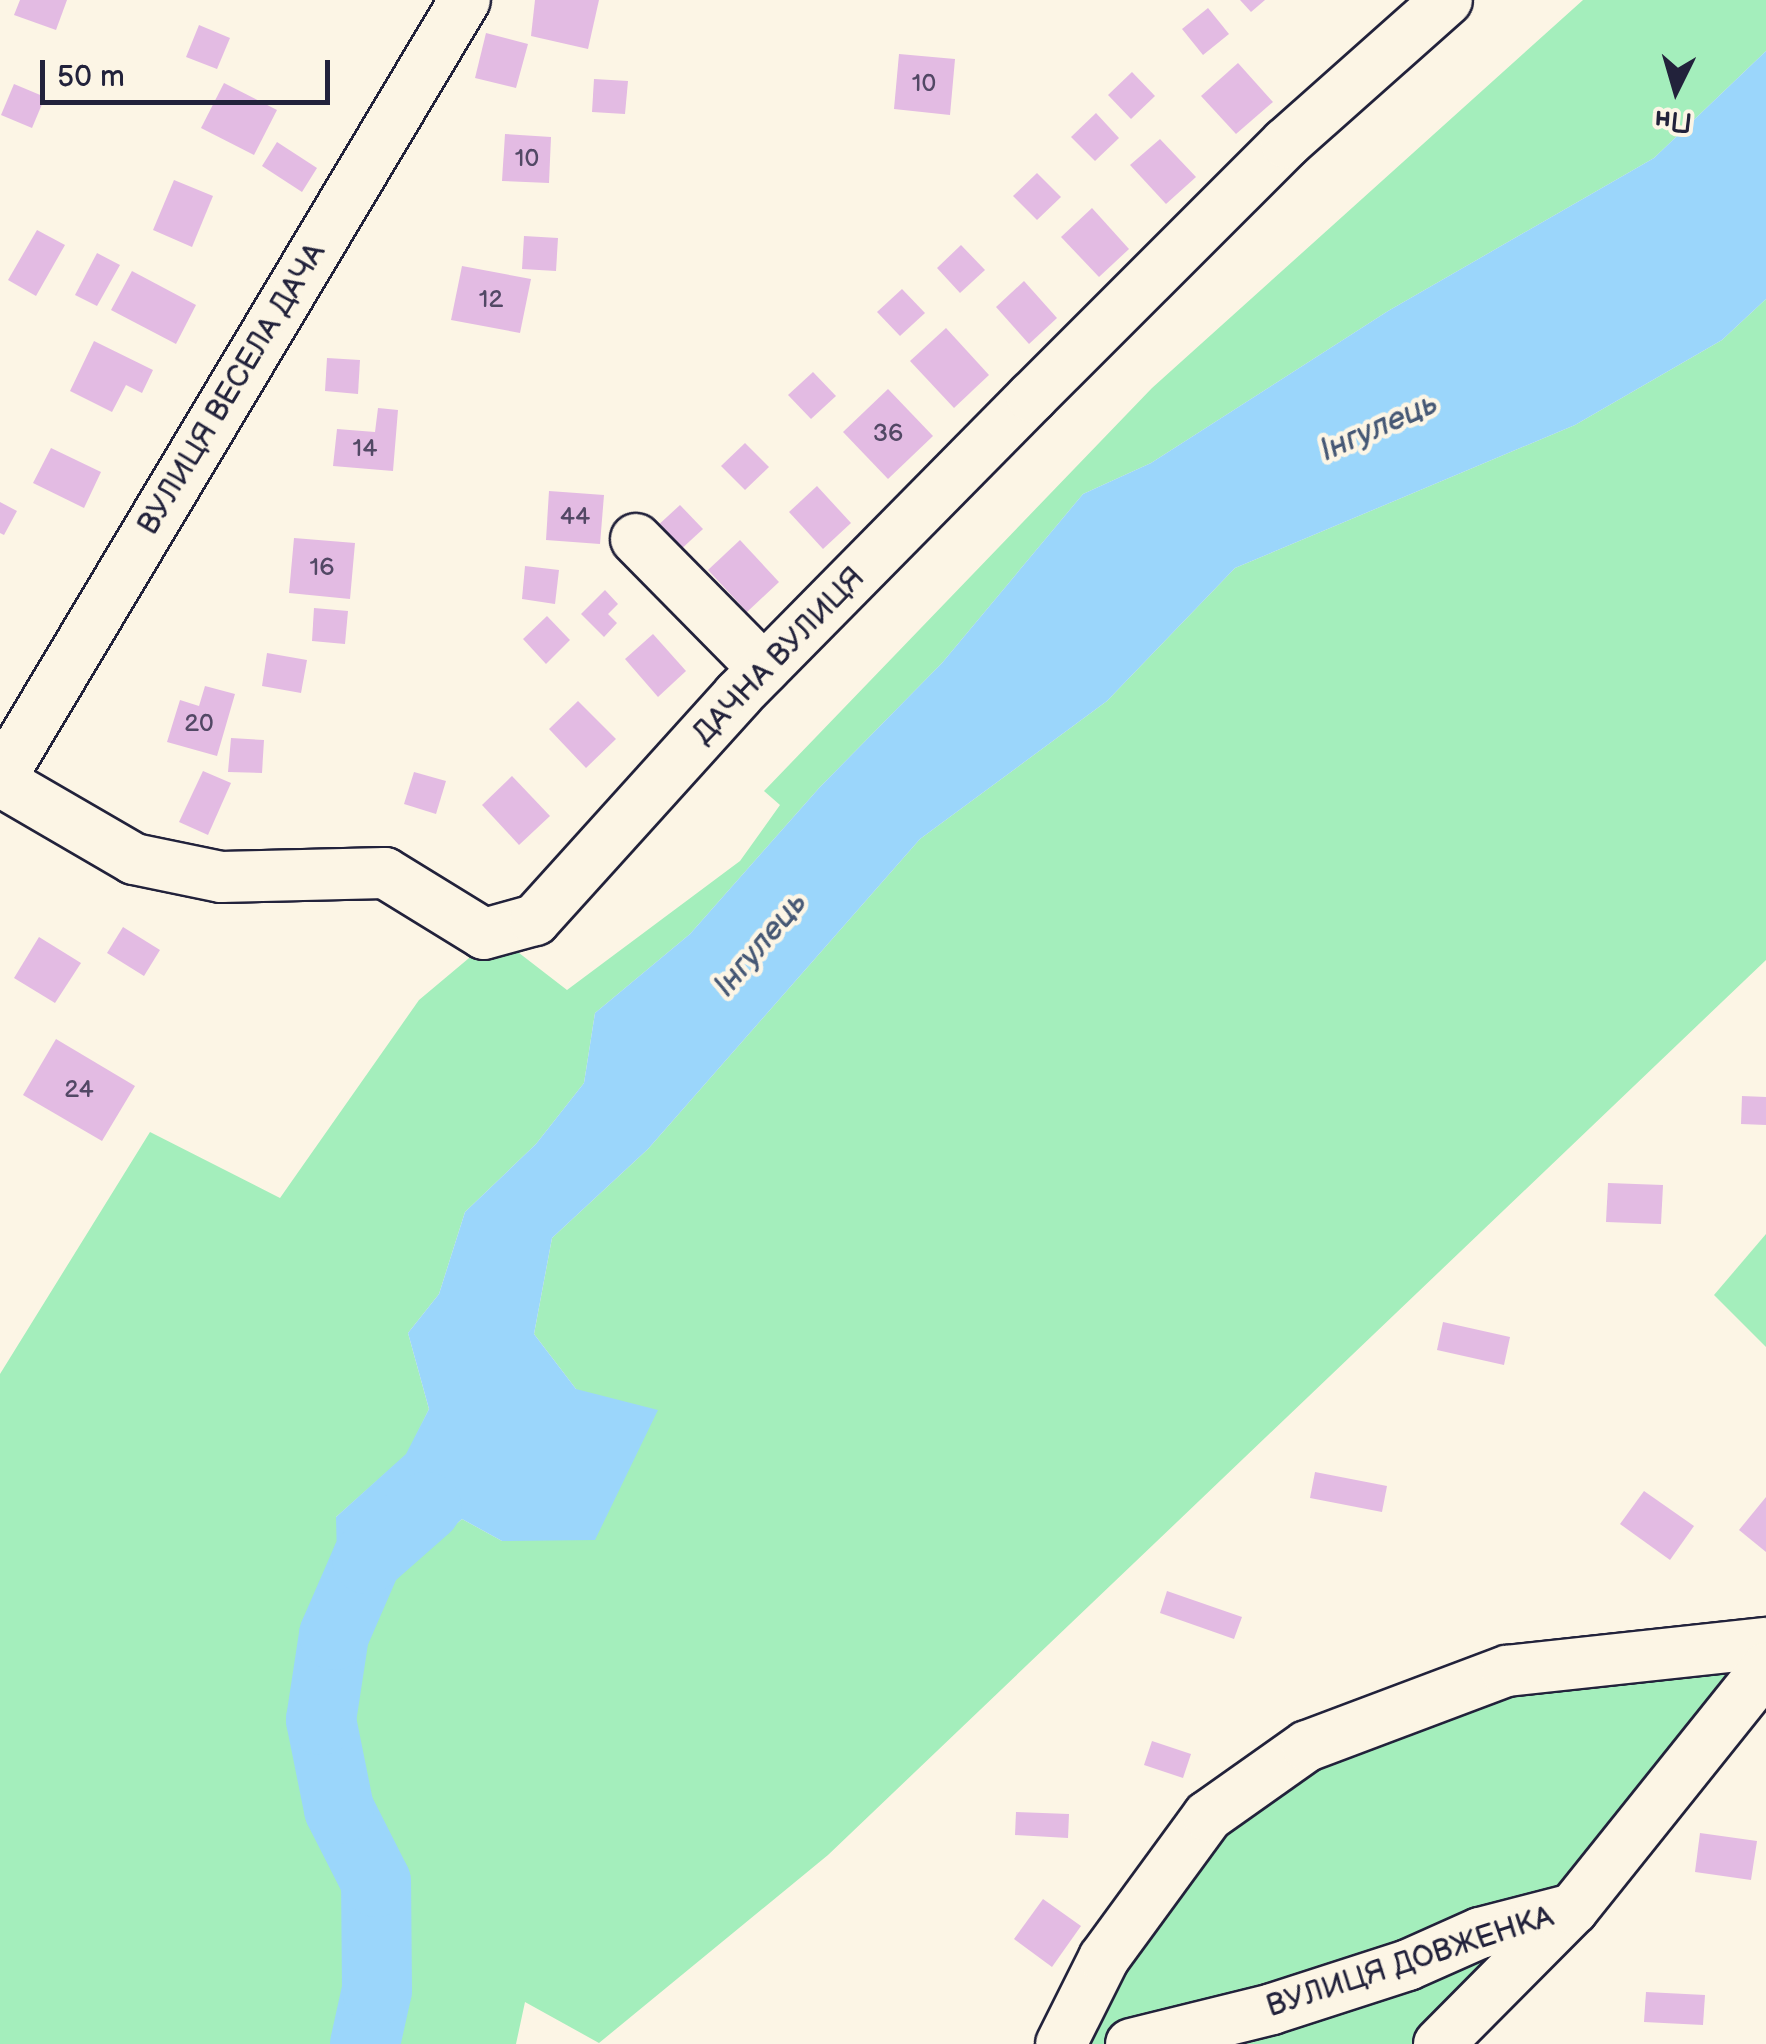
<!DOCTYPE html>
<meta charset="utf-8">
<style>
body{margin:0}
#map{position:relative;width:1766px;height:2044px;overflow:hidden;background:#fcf5e5;font-family:"Balsamiq Sans",sans-serif}
div>[style]{position:absolute}
[style*='--x']{left:calc(var(--x)*1px);top:calc(var(--y)*1px);width:calc(var(--w)*1px);rotate:calc(var(--a)*1deg)}
.green>*{inset:0;background:#a4eebc}
.water>*{inset:0;background:#9bd6fb}
.river>*{height:70px;margin:-35px;padding:0 35px;transform-origin:35px;border-radius:35px;background:#9bd6fb}
.building>*{inset:0;background:#e3bbe3}
.roads{filter:drop-shadow(2px 0 #22223b) drop-shadow(-2px 0 #22223b) drop-shadow(0 2px #22223b) drop-shadow(0 -2px #22223b)}
.minor>*{height:50px;margin:-25px;padding:0 25px;transform-origin:25px;border-radius:25px;background:#fcf5e5}
span{translate:-50% -50%;white-space:nowrap;text-align:center;line-height:1.15;-webkit-text-stroke:9px #fcf5e5;paint-order:stroke}
.number-label{font-size:25px;color:#524865}
.number-label span{-webkit-text-stroke-width:0}
.street-label{font-size:30px;color:#22223b}
.water-label{font-size:32px;color:#465875;font-style:italic}
.north{position:absolute;left:1626px;top:40px;width:100px;height:100px;-webkit-text-stroke:8px #fcf5e5;paint-order:stroke;rotate:185deg;font-size:28px;font-weight:700;line-height:40px;text-align:center;color:#22223b}
.north::after{content:'';display:block;margin:auto;width:35px;height:45px;background:#22223b;clip-path:polygon(50% 0,100% 100%,50% 72%,0 100%)}
.scale{position:absolute;left:40px;top:60px;width:290px;height:45px;box-sizing:border-box;border:5px solid #22223b;border-top:0;padding-left:12px;font-size:30px;line-height:35px;white-space:nowrap;color:#22223b;-webkit-text-stroke:8px #fcf5e5;paint-order:stroke}
</style>
<div id="map">
<div class="green">
<i style="clip-path:polygon(1583px 0,1766px 0,1766px 51px,1654px 158px,1388px 311px,1151px 463px,1083px 494px,942px 663px,820px 787px,690px 934px,595px 1013px,584px 1083px,536px 1144px,465px 1212px,439px 1294px,408px 1333px,429px 1409px,407px 1454px,336px 1517px,380px 1590px,462px 1519px,502px 1541px,576px 1389px,534px 1334px,552px 1238px,648px 1149px,920px 839px,1107px 701px,1235px 568px,1575px 425px,1722px 340px,1766px 299px,1766px 960px,828px 1855px,599px 2043px,525px 2002px,516px 2044px,0 2044px,0 1374px,150px 1132px,280px 1198px,419px 1000px,481px 948px,510px 946px,567px 990px,740px 861px,780px 805px,764px 791px,1152px 388px)"></i>
<i style="clip-path:polygon(1766px 1234px,1766px 1347px,1714px 1295px)"></i>
<i style="clip-path:polygon(1766px 1643px,1439px 2044px,1061px 2044px,1208px 1816px,1507px 1671px)"></i>
</div>
<div class="water">
<i style="clip-path:polygon(1766px 51px,1766px 299px,1722px 340px,1575px 425px,1235px 568px,1107px 701px,920px 839px,648px 1149px,552px 1238px,534px 1334px,576px 1389px,658px 1410px,595px 1540px,502px 1541px,462px 1519px,381px 1590px,337px 1559px,336px 1517px,406px 1454px,429px 1409px,408px 1333px,439px 1294px,465px 1212px,536px 1144px,584px 1083px,595px 1013px,690px 934px,820px 787px,942px 663px,1083px 494px,1151px 463px,1388px 311px,1654px 158px)"></i>
</div>
<div class="river">
<i style="--x:365;--y:2044;--w:55;--a:-77.5"></i>
<i style="--x:377;--y:1990;--w:108;--a:-90.5"></i>
<i style="--x:376;--y:1882;--w:82;--a:-116.9"></i>
<i style="--x:339;--y:1809;--w:91;--a:-101.4"></i>
<i style="--x:321;--y:1720;--w:86;--a:-81.3"></i>
<i style="--x:334;--y:1635;--w:83;--a:-66.5"></i>
<i style="--x:367;--y:1559;--w:79;--a:-41.4"></i>
</div>
<div class="building">
<i style="clip-path:polygon(20px 0,67px 0,56px 30px,14px 15px)"></i>
<i style="clip-path:polygon(535px 0,599px 0,588px 49px,531px 36px)"></i>
<i style="clip-path:polygon(1240px 0,1265px 0,1251px 12px)"></i>
<i style="clip-path:polygon(1208px 8px,1229px 34px,1203px 55px,1182px 29px)"></i>
<i style="clip-path:polygon(199px 25px,230px 38px,217px 69px,186px 57px)"></i>
<i style="clip-path:polygon(486px 33px,528px 44px,516px 88px,475px 78px)"></i>
<i style="clip-path:polygon(899px 54px,955px 59px,950px 115px,894px 109px)"></i>
<i style="clip-path:polygon(1238px 63px,1273px 102px,1236px 134px,1201px 96px)"></i>
<i style="clip-path:polygon(1132px 72px,1155px 96px,1131px 119px,1108px 95px)"></i>
<i style="clip-path:polygon(594px 79px,628px 81px,625px 114px,592px 112px)"></i>
<i style="clip-path:polygon(224px 83px,277px 110px,254px 155px,201px 128px)"></i>
<i style="clip-path:polygon(14px 84px,45px 97px,32px 128px,1px 115px)"></i>
<i style="clip-path:polygon(1096px 113px,1119px 138px,1095px 161px,1071px 137px)"></i>
<i style="clip-path:polygon(505px 134px,551px 137px,549px 183px,502px 181px)"></i>
<i style="clip-path:polygon(1160px 139px,1196px 177px,1166px 204px,1130px 165px)"></i>
<i style="clip-path:polygon(277px 142px,317px 168px,302px 192px,262px 166px)"></i>
<i style="clip-path:polygon(1037px 173px,1061px 197px,1037px 220px,1013px 196px)"></i>
<i style="clip-path:polygon(174px 180px,213px 196px,192px 247px,153px 230px)"></i>
<i style="clip-path:polygon(1092px 208px,1129px 249px,1099px 277px,1061px 237px)"></i>
<i style="clip-path:polygon(37px 230px,65px 245px,36px 296px,8px 280px)"></i>
<i style="clip-path:polygon(524px 236px,558px 238px,556px 271px,522px 269px)"></i>
<i style="clip-path:polygon(961px 245px,985px 270px,960px 293px,937px 268px)"></i>
<i style="clip-path:polygon(97px 253px,120px 265px,97px 306px,75px 295px)"></i>
<i style="clip-path:polygon(462px 266px,531px 279px,520px 333px,451px 320px)"></i>
<i style="clip-path:polygon(132px 271px,196px 305px,176px 344px,111px 310px)"></i>
<i style="clip-path:polygon(1024px 281px,1057px 318px,1029px 344px,996px 307px)"></i>
<i style="clip-path:polygon(902px 289px,925px 313px,900px 336px,877px 312px)"></i>
<i style="clip-path:polygon(946px 328px,989px 375px,954px 408px,910px 361px)"></i>
<i style="clip-path:polygon(94px 341px,153px 370px,142px 393px,126px 385px,112px 412px,70px 391px)"></i>
<i style="clip-path:polygon(327px 358px,360px 360px,358px 394px,325px 391px)"></i>
<i style="clip-path:polygon(813px 372px,836px 396px,811px 419px,788px 395px)"></i>
<i style="clip-path:polygon(888px 389px,933px 436px,888px 479px,843px 432px)"></i>
<i style="clip-path:polygon(378px 408px,398px 410px,393px 471px,333px 466px,337px 429px,375px 432px)"></i>
<i style="clip-path:polygon(745px 443px,769px 467px,745px 490px,721px 466px)"></i>
<i style="clip-path:polygon(51px 448px,101px 472px,84px 508px,33px 483px)"></i>
<i style="clip-path:polygon(817px 486px,851px 523px,823px 549px,789px 512px)"></i>
<i style="clip-path:polygon(549px 491px,604px 495px,600px 544px,546px 540px)"></i>
<i style="clip-path:polygon(0 502px,17px 511px,4px 535px,0 533px)"></i>
<i style="clip-path:polygon(680px 505px,703px 529px,678px 552px,655px 528px)"></i>
<i style="clip-path:polygon(294px 538px,355px 543px,350px 599px,289px 593px)"></i>
<i style="clip-path:polygon(740px 540px,779px 582px,747px 612px,708px 570px)"></i>
<i style="clip-path:polygon(525px 566px,559px 570px,555px 604px,522px 599px)"></i>
<i style="clip-path:polygon(605px 590px,618px 604px,608px 614px,617px 623px,604px 637px,581px 614px)"></i>
<i style="clip-path:polygon(314px 608px,348px 611px,345px 644px,312px 641px)"></i>
<i style="clip-path:polygon(547px 616px,570px 640px,546px 664px,523px 639px)"></i>
<i style="clip-path:polygon(653px 634px,686px 671px,658px 697px,625px 659px)"></i>
<i style="clip-path:polygon(267px 653px,307px 660px,301px 693px,262px 686px)"></i>
<i style="clip-path:polygon(205px 686px,235px 694px,217px 756px,167px 742px,180px 700px,199px 706px)"></i>
<i style="clip-path:polygon(578px 701px,616px 739px,586px 768px,549px 729px)"></i>
<i style="clip-path:polygon(231px 738px,264px 740px,262px 773px,228px 772px)"></i>
<i style="clip-path:polygon(203px 771px,231px 783px,208px 835px,179px 822px)"></i>
<i style="clip-path:polygon(414px 772px,446px 781px,436px 814px,404px 804px)"></i>
<i style="clip-path:polygon(512px 776px,550px 816px,519px 845px,482px 805px)"></i>
<i style="clip-path:polygon(123px 927px,160px 950px,144px 976px,107px 953px)"></i>
<i style="clip-path:polygon(39px 937px,81px 963px,55px 1003px,14px 978px)"></i>
<i style="clip-path:polygon(56px 1039px,135px 1086px,102px 1141px,23px 1095px)"></i>
<i style="clip-path:polygon(1742px 1096px,1766px 1097px,1766px 1125px,1741px 1124px)"></i>
<i style="clip-path:polygon(1608px 1183px,1663px 1185px,1661px 1224px,1606px 1222px)"></i>
<i style="clip-path:polygon(1443px 1322px,1510px 1337px,1504px 1365px,1437px 1350px)"></i>
<i style="clip-path:polygon(1315px 1472px,1387px 1486px,1382px 1512px,1310px 1498px)"></i>
<i style="clip-path:polygon(1644px 1491px,1694px 1526px,1670px 1560px,1620px 1524px)"></i>
<i style="clip-path:polygon(1766px 1497px,1766px 1552px,1739px 1530px)"></i>
<i style="clip-path:polygon(1167px 1591px,1242px 1617px,1234px 1639px,1160px 1613px)"></i>
<i style="clip-path:polygon(1152px 1741px,1191px 1754px,1183px 1778px,1144px 1765px)"></i>
<i style="clip-path:polygon(1016px 1812px,1069px 1814px,1068px 1838px,1015px 1835px)"></i>
<i style="clip-path:polygon(1700px 1833px,1757px 1841px,1751px 1880px,1695px 1872px)"></i>
<i style="clip-path:polygon(1043px 1899px,1081px 1926px,1052px 1967px,1014px 1939px)"></i>
<i style="clip-path:polygon(1646px 1992px,1705px 1995px,1703px 2025px,1644px 2022px)"></i>
</div>
<div class="roads">
<div class="minor">
<i style="--x:636;--y:539;--w:182;--a:45.4"></i>
<i style="--x:0;--y:779;--w:907;--a:-59.17"></i>
<i style="--x:0;--y:781;--w:155;--a:30.2"></i>
<i style="--x:134;--y:859;--w:89;--a:11.7"></i>
<i style="--x:221;--y:877;--w:164;--a:-1.4"></i>
<i style="--x:385;--y:873;--w:116;--a:31.6"></i>
<i style="--x:484;--y:934;--w:53;--a:-15.4"></i>
<i style="--x:535;--y:920;--w:303;--a:-47.9"></i>
<i style="--x:738;--y:695;--w:419;--a:-45.4"></i>
<i style="--x:1032;--y:397;--w:359;--a:-45"></i>
<i style="--x:1286;--y:143;--w:215;--a:-41.6"></i>
<i style="--x:1061;--y:2044;--w:96;--a:-63.4"></i>
<i style="--x:1104;--y:1958;--w:176;--a:-53.8"></i>
<i style="--x:1208;--y:1816;--w:121;--a:-35.3"></i>
<i style="--x:1307;--y:1746;--w:214;--a:-20.6"></i>
<i style="--x:1507;--y:1671;--w:261;--a:-6.2"></i>
<i style="--x:1131;--y:2044;--w:145;--a:-13.9"></i>
<i style="--x:1272;--y:2009;--w:143;--a:-17.9"></i>
<i style="--x:1408;--y:1965;--w:79;--a:-24"></i>
<i style="--x:1480;--y:1933;--w:96;--a:-14.5"></i>
<i style="--x:1439;--y:2044;--w:190;--a:-45.2"></i>
<i style="--x:1573;--y:1909;--w:309;--a:-51.3"></i>
</div>
</div>
<div class="number-label">
<span style="left:924px;top:84px">10</span>
<span style="left:527px;top:159px">10</span>
<span style="left:491px;top:300px">12</span>
<span style="left:888px;top:434px">36</span>
<span style="left:365px;top:449px">14</span>
<span style="left:575px;top:517px">44</span>
<span style="left:322px;top:568px">16</span>
<span style="left:199px;top:724px">20</span>
<span style="left:79px;top:1090px">24</span>
</div>
<div class="street-label">
<span style="left:232px;top:389px;rotate:-59deg">ВУЛИЦЯ ВЕСЕЛА ДАЧА</span>
<span style="left:779px;top:656px;rotate:-46deg">ДАЧНА ВУЛИЦЯ</span>
<span style="left:1410px;top:1962px;rotate:-18deg">ВУЛИЦЯ ДОВЖЕНКА</span>
</div>
<div class="water-label">
<span style="left:1379px;top:428px;rotate:-24deg">Інгулець</span>
<span style="left:761px;top:945px;rotate:-50deg">Інгулець</span>
</div>
<div class="north">Пн</div>
<div class="scale">50 m</div>
</div>
